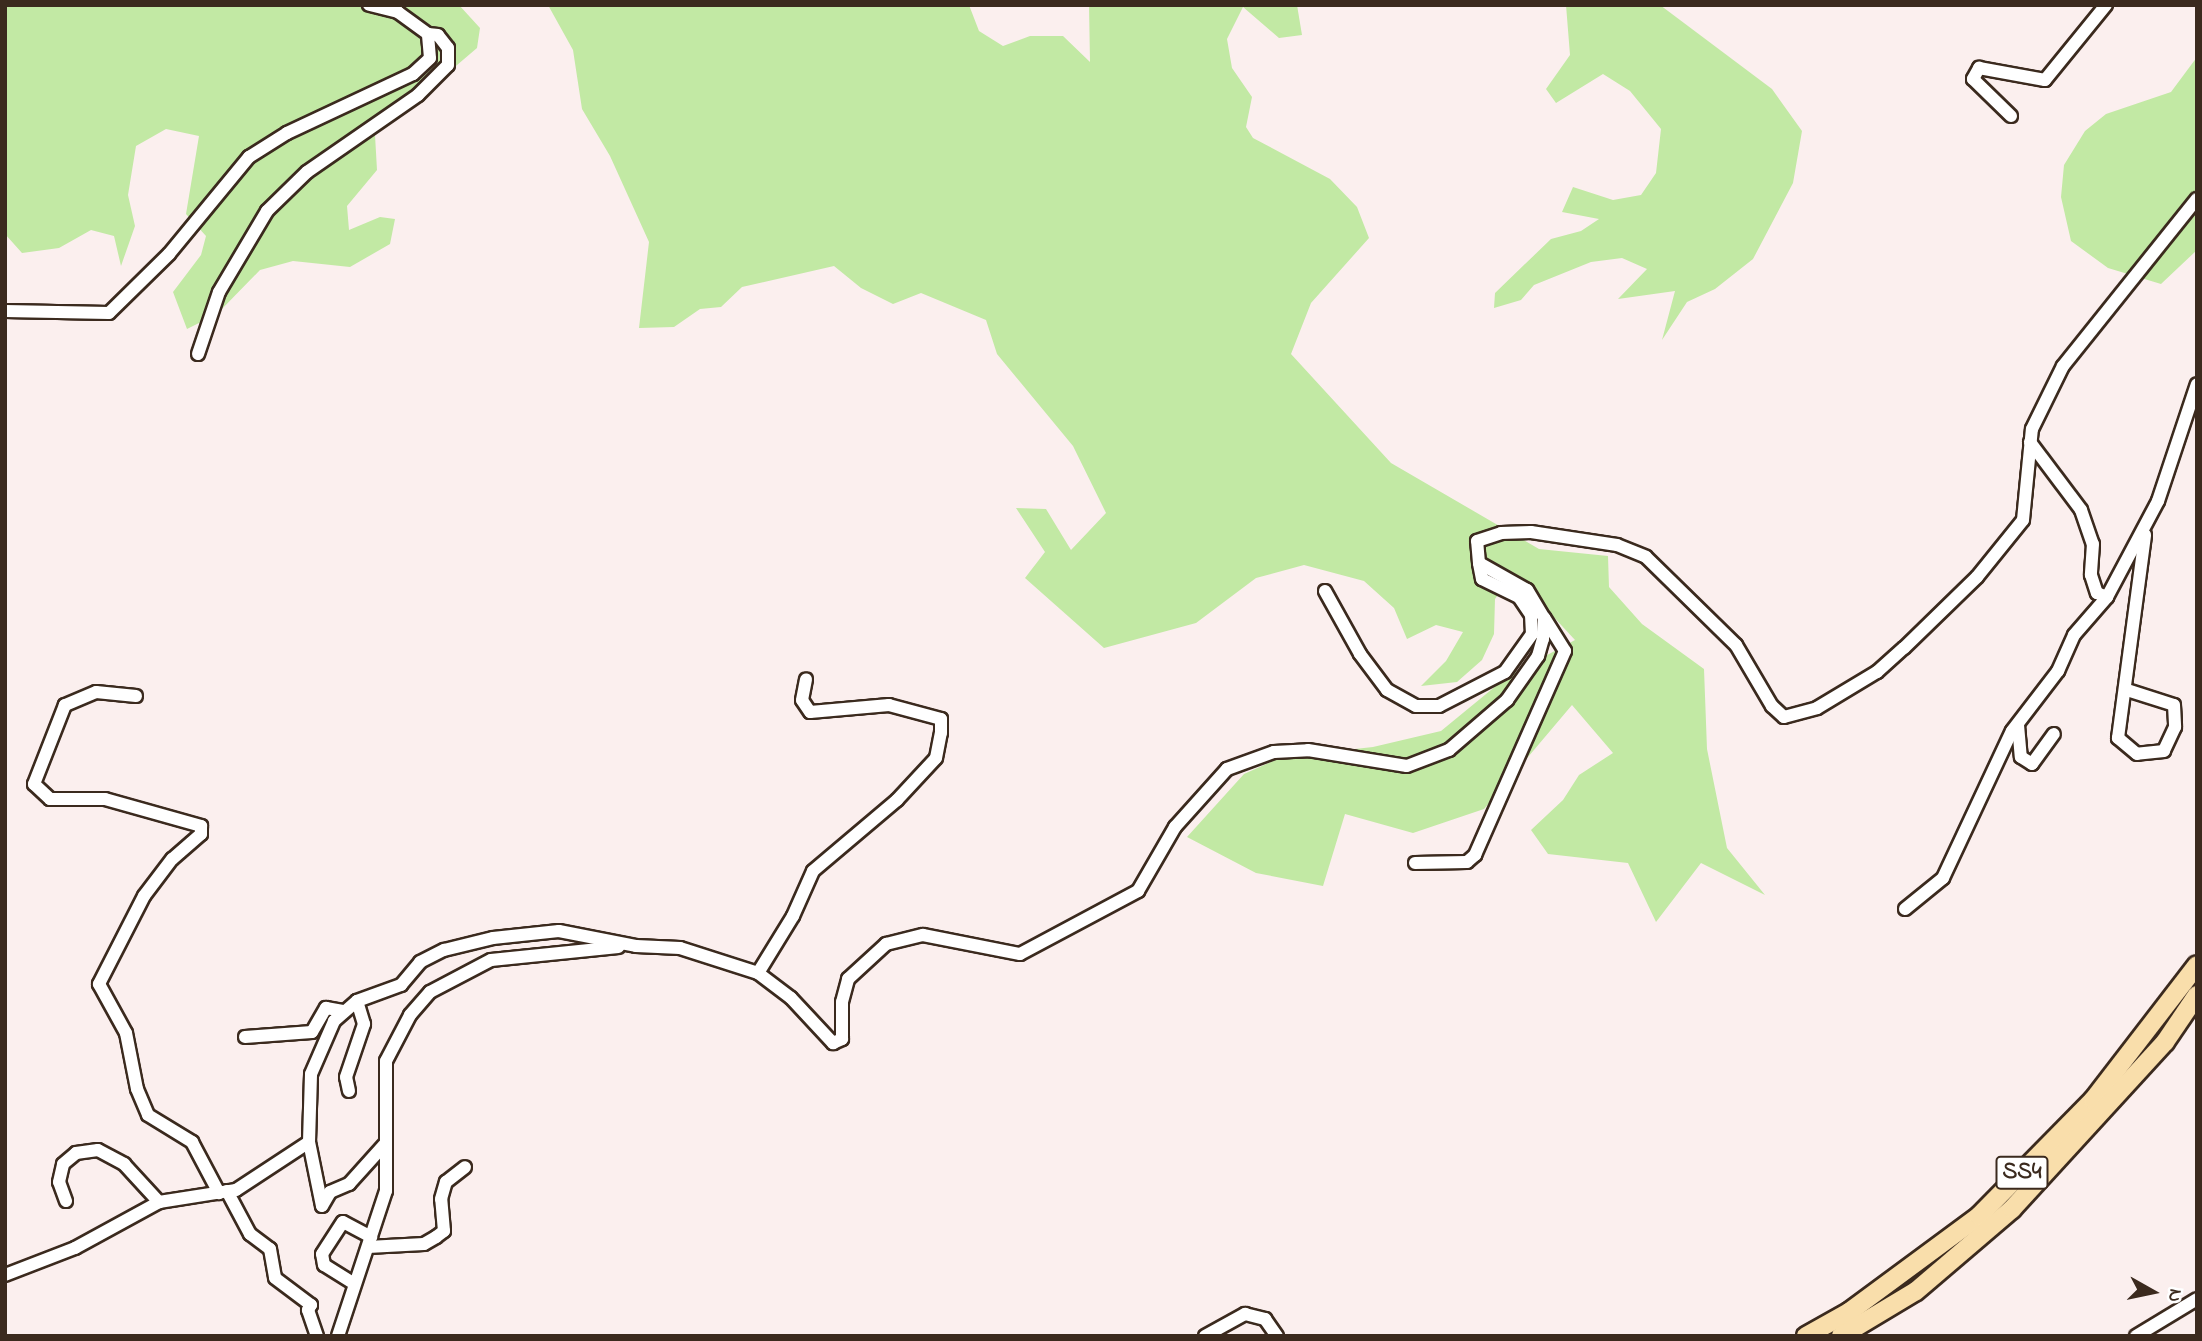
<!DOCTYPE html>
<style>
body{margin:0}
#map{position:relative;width:2202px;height:1341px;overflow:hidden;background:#fbefee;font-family:"Indie Flower",sans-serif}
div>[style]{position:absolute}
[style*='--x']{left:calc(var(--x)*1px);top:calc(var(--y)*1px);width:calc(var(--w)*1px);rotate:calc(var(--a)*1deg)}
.green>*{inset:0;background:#c2e9a4}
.roads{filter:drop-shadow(2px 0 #3b2a1e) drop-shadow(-2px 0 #3b2a1e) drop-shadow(0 2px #3b2a1e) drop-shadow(0 -2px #3b2a1e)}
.minor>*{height:12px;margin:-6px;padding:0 6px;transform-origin:6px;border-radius:6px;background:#fff}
.highway>*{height:18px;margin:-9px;padding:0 9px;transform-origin:9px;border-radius:9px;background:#f9deab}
span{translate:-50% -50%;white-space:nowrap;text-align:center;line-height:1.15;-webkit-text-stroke:6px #fff;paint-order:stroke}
.shield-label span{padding:2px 5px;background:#fff;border:2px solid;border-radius:5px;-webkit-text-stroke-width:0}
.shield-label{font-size:23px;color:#3b2a1e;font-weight:700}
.frame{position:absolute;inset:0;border:7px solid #3b2a1e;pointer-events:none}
.north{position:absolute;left:2118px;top:1257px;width:70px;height:70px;-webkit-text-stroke:5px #fff;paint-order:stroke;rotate:99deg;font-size:19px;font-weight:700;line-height:28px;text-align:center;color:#3b2a1e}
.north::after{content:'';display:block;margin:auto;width:24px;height:32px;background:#3b2a1e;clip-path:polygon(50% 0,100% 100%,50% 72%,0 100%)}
</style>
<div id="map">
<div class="green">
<i style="clip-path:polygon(5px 5px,459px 5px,480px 28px,477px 48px,375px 135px,377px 170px,347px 206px,349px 230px,380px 217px,395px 219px,390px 244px,350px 267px,293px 261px,260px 270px,217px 314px,187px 329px,173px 292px,201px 255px,206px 236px,186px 214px,199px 136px,166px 129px,136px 146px,128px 195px,135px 226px,121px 266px,114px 236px,91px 230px,59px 248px,22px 253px,5px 234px)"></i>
<i style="clip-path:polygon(548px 5px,969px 5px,979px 31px,1003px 46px,1030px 36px,1063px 36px,1090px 62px,1089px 5px,1297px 5px,1302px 35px,1279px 38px,1243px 7px,1227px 39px,1232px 68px,1252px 97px,1246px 127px,1253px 138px,1330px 179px,1357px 207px,1369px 238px,1311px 303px,1291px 354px,1391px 463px,1539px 549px,1608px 556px,1609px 587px,1642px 624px,1704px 669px,1707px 749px,1727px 848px,1765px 895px,1701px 863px,1656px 922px,1628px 863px,1548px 854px,1531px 830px,1563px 800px,1579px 775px,1613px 753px,1572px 705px,1484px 809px,1413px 833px,1345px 814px,1323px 886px,1256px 873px,1187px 837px,1244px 774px,1282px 757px,1373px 747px,1441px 731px,1508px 676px,1575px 640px,1513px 573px,1495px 599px,1494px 634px,1482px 660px,1457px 682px,1421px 686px,1446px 661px,1463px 632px,1436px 625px,1407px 639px,1394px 608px,1364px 581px,1304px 565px,1256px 578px,1196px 623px,1104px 648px,1025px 578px,1045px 552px,1016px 508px,1046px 509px,1071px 550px,1106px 513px,1073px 446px,997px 354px,986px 320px,921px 293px,893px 304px,861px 288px,834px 266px,742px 287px,721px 307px,700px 309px,674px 327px,639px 328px,649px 242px,610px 156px,582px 109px,573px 50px)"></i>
<i style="clip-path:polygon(1566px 5px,1660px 5px,1772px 89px,1802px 131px,1793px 183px,1753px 259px,1715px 289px,1687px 302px,1662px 340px,1675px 291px,1618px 299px,1647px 269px,1622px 258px,1591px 262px,1534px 285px,1521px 300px,1494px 308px,1495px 293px,1551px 239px,1581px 231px,1599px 219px,1562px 212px,1573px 187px,1613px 200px,1641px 195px,1656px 173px,1661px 129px,1630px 91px,1603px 74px,1556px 103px,1546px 89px,1570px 55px)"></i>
<i style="clip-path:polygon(2197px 57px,2197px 250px,2161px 284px,2108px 268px,2071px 241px,2061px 197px,2064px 165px,2085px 131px,2106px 114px,2171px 92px)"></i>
</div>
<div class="roads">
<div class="minor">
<i style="--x:2011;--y:116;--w:53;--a:-135.8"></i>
<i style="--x:1973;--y:79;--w:13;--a:-61"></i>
<i style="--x:1979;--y:68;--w:67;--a:10.3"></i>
<i style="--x:2045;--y:80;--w:97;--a:-50.9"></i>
<i style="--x:5;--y:311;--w:104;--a:1.1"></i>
<i style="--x:109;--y:313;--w:84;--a:-44.5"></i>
<i style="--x:169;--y:254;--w:126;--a:-50.5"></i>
<i style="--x:249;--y:157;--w:45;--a:-32.3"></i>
<i style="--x:287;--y:133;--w:139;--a:-25.1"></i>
<i style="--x:413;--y:74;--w:23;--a:-43"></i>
<i style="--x:430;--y:58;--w:24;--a:-95"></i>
<i style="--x:428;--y:34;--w:37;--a:-144"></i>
<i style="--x:398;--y:12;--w:30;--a:-166"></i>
<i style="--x:198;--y:354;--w:65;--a:-71.3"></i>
<i style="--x:219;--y:292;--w:94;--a:-59.3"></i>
<i style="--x:267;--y:211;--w:56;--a:-44.3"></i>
<i style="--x:307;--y:172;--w:135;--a:-34.7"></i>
<i style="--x:418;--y:95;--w:42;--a:-45"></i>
<i style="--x:448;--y:65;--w:17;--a:-90"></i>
<i style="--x:448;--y:48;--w:16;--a:-128"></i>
<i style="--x:438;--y:35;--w:10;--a:-174"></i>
<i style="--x:2030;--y:442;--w:85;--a:53.1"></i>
<i style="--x:2081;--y:510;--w:36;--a:71"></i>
<i style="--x:2093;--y:544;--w:31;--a:94"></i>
<i style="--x:2091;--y:575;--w:19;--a:72"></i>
<i style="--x:2097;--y:593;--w:11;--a:22"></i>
<i style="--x:2107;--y:597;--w:109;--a:-62"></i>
<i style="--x:2158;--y:501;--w:123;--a:-71.6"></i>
<i style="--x:1325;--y:591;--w:72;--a:60.9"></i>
<i style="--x:1360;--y:654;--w:45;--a:53.1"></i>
<i style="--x:1387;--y:690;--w:33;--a:29"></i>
<i style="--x:1416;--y:706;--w:23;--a:0"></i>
<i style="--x:1439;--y:706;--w:74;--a:-27.3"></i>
<i style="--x:1505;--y:672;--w:47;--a:-54.6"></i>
<i style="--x:1532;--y:634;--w:19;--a:-93"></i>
<i style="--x:1531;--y:615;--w:22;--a:-124"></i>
<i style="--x:1519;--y:597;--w:41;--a:-154.1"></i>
<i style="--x:1482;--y:579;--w:16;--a:-101"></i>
<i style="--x:2127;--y:690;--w:49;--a:17.7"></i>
<i style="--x:2174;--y:705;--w:22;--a:87"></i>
<i style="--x:2175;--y:727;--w:26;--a:115"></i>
<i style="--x:2164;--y:751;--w:27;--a:174"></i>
<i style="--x:2137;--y:754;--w:25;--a:-140"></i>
<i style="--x:2118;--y:738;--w:205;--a:-82.4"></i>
<i style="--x:136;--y:696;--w:40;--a:-174.3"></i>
<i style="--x:96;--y:692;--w:34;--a:157"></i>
<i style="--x:65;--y:705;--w:85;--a:111.4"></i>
<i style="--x:34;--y:784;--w:22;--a:43"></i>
<i style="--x:50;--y:799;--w:55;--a:0"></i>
<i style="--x:105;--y:799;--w:100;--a:15.7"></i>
<i style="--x:201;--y:826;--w:8;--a:90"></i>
<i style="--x:201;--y:834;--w:38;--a:139"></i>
<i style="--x:172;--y:859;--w:46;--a:127.1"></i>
<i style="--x:144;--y:896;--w:99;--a:117.1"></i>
<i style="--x:99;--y:984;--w:56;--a:61.1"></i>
<i style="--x:126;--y:1033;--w:57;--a:78.9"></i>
<i style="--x:137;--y:1089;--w:28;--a:67"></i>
<i style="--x:148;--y:1115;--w:52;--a:31.5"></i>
<i style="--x:192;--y:1142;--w:58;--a:62.1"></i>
<i style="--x:2018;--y:725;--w:32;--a:85"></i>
<i style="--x:2021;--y:757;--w:13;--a:32"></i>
<i style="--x:2032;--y:764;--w:37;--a:-54"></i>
<i style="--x:1415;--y:863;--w:52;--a:-1.1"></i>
<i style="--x:1467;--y:862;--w:11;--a:-41"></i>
<i style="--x:1475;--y:855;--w:223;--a:-66.2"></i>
<i style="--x:1565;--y:651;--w:39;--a:-122"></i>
<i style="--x:1905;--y:909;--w:49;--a:-39.2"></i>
<i style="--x:1943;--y:878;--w:162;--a:-64.9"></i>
<i style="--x:2012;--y:731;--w:76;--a:-52.5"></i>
<i style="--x:2058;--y:671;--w:39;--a:-66"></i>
<i style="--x:2074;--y:635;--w:50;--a:-49"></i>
<i style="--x:758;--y:973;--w:67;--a:-58.4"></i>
<i style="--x:793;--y:916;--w:49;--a:-66"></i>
<i style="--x:813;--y:871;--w:110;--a:-40.2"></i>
<i style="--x:897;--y:800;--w:57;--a:-47.1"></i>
<i style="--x:936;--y:758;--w:25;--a:-79"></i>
<i style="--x:941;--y:733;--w:14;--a:-90"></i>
<i style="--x:941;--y:719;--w:54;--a:-164.9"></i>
<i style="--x:889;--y:705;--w:79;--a:174.9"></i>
<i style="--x:810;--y:712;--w:14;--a:-124"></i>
<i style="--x:802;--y:700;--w:21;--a:-79"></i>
<i style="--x:245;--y:1037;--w:67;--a:-4.3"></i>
<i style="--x:312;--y:1032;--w:28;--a:-60"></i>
<i style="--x:326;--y:1008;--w:17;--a:10"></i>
<i style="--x:349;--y:1091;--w:14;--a:-102"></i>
<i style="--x:346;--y:1077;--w:56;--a:-71.2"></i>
<i style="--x:364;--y:1024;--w:24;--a:-107"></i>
<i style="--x:309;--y:1142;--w:65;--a:78.5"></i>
<i style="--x:227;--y:1191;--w:49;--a:61.9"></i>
<i style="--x:250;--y:1234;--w:25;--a:37"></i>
<i style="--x:270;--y:1249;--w:29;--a:80"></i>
<i style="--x:275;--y:1278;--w:45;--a:36.9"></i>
<i style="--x:311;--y:1305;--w:6;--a:121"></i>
<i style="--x:308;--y:1310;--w:28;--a:71"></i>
<i style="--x:66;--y:1201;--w:20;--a:-110"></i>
<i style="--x:59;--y:1182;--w:18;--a:-77"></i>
<i style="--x:63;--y:1164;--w:17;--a:-40"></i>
<i style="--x:76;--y:1153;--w:22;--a:-8"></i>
<i style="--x:98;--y:1150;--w:30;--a:28"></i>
<i style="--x:124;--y:1164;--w:52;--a:47.4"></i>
<i style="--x:322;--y:1206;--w:16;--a:-60"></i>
<i style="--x:330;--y:1192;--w:21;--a:-23"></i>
<i style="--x:349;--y:1184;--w:54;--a:-48"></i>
<i style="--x:368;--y:1247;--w:56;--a:-3.1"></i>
<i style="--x:424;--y:1244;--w:14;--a:-30"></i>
<i style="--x:436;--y:1237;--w:10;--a:-37"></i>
<i style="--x:444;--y:1231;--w:32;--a:-95"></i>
<i style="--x:441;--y:1199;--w:18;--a:-74"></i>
<i style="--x:446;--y:1182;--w:24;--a:-38"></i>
<i style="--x:5;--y:1275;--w:75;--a:-21.1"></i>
<i style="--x:75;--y:1248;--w:96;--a:-28.7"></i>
<i style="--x:159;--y:1202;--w:78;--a:-8.9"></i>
<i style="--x:236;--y:1190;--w:87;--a:-33.3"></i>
<i style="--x:309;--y:1142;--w:68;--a:-88.3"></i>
<i style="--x:311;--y:1074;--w:58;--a:-66.5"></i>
<i style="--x:334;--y:1021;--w:30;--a:-41"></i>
<i style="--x:357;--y:1001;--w:47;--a:-20"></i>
<i style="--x:401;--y:985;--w:30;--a:-50"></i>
<i style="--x:420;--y:962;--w:27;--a:-27"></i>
<i style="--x:444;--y:950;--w:50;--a:-13.8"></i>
<i style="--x:493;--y:938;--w:66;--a:-6.1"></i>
<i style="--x:559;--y:931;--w:78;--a:11"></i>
<i style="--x:636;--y:946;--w:44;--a:2.6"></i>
<i style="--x:680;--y:948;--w:82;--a:17.8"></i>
<i style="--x:758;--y:973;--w:41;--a:37.1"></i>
<i style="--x:791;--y:998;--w:62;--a:47"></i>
<i style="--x:833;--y:1043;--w:10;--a:-24"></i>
<i style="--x:842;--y:1039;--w:37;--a:-90"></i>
<i style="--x:842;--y:1002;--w:24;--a:-75"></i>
<i style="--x:848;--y:979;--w:52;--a:-42.6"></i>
<i style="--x:886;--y:944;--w:38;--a:-14"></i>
<i style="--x:923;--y:935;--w:99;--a:11.1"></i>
<i style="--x:1020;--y:954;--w:134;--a:-28.1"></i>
<i style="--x:1138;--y:891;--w:74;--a:-60"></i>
<i style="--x:1175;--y:827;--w:78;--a:-48.1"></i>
<i style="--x:1227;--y:769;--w:50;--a:-19.9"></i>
<i style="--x:1274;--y:752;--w:34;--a:-3"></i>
<i style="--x:1308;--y:750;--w:100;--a:9.2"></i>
<i style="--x:1407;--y:766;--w:45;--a:-20.9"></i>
<i style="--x:1449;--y:750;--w:77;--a:-40.8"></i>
<i style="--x:1507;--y:700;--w:54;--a:-54.8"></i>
<i style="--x:1538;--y:656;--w:18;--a:-74"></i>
<i style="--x:1543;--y:639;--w:21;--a:-87"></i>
<i style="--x:1544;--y:618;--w:33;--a:-121"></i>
<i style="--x:1527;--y:590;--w:55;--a:-150.6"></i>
<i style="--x:1479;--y:563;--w:22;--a:-95"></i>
<i style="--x:1477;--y:541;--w:25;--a:-18"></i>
<i style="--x:1501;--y:533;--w:30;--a:-2"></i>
<i style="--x:1531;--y:532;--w:87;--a:8.6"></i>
<i style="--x:1617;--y:545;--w:31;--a:22"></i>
<i style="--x:1646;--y:557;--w:126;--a:44.4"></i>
<i style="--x:1736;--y:645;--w:71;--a:59.5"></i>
<i style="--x:1772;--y:706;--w:16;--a:43"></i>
<i style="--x:1784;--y:717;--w:34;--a:-15"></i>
<i style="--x:1817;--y:708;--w:70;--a:-31"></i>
<i style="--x:1877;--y:672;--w:36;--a:-42"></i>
<i style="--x:1904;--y:648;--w:102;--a:-44.2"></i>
<i style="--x:1977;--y:577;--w:73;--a:-51.1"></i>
<i style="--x:2023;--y:520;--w:91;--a:-84.4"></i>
<i style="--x:2032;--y:429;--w:70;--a:-63.8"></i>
<i style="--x:2063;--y:366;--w:214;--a:-51.3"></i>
<i style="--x:353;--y:1283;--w:34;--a:-148"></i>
<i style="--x:324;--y:1265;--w:11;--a:-100"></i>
<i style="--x:322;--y:1254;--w:38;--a:-57"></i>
<i style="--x:343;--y:1222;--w:32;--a:28"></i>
<i style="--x:338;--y:1336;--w:153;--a:-71.7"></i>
<i style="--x:386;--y:1191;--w:130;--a:-90"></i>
<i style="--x:386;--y:1061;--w:52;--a:-62.4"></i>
<i style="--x:410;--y:1015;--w:30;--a:-49"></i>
<i style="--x:430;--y:992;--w:69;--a:-27.7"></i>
<i style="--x:491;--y:960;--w:128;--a:-5.8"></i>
<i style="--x:1205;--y:1336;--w:46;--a:-28.8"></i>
<i style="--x:1245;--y:1314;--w:21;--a:14"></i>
<i style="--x:1265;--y:1319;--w:21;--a:55"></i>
<i style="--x:2136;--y:1336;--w:71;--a:-31.2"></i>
</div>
<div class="highway">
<i style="--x:1806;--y:1336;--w:49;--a:-29.2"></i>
<i style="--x:1849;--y:1312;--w:162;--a:-36.4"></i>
<i style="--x:1979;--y:1216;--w:163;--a:-45.5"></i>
<i style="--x:2093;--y:1100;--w:170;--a:-52.4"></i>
<i style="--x:1841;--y:1336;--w:87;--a:-31"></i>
<i style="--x:1916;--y:1291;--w:126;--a:-40.5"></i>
<i style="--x:2012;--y:1209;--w:226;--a:-47.5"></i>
<i style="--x:2165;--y:1042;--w:57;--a:-55.8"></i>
</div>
</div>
<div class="shield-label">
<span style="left:2022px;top:1173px">SS4</span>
</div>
<div class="frame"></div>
<div class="north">N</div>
</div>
